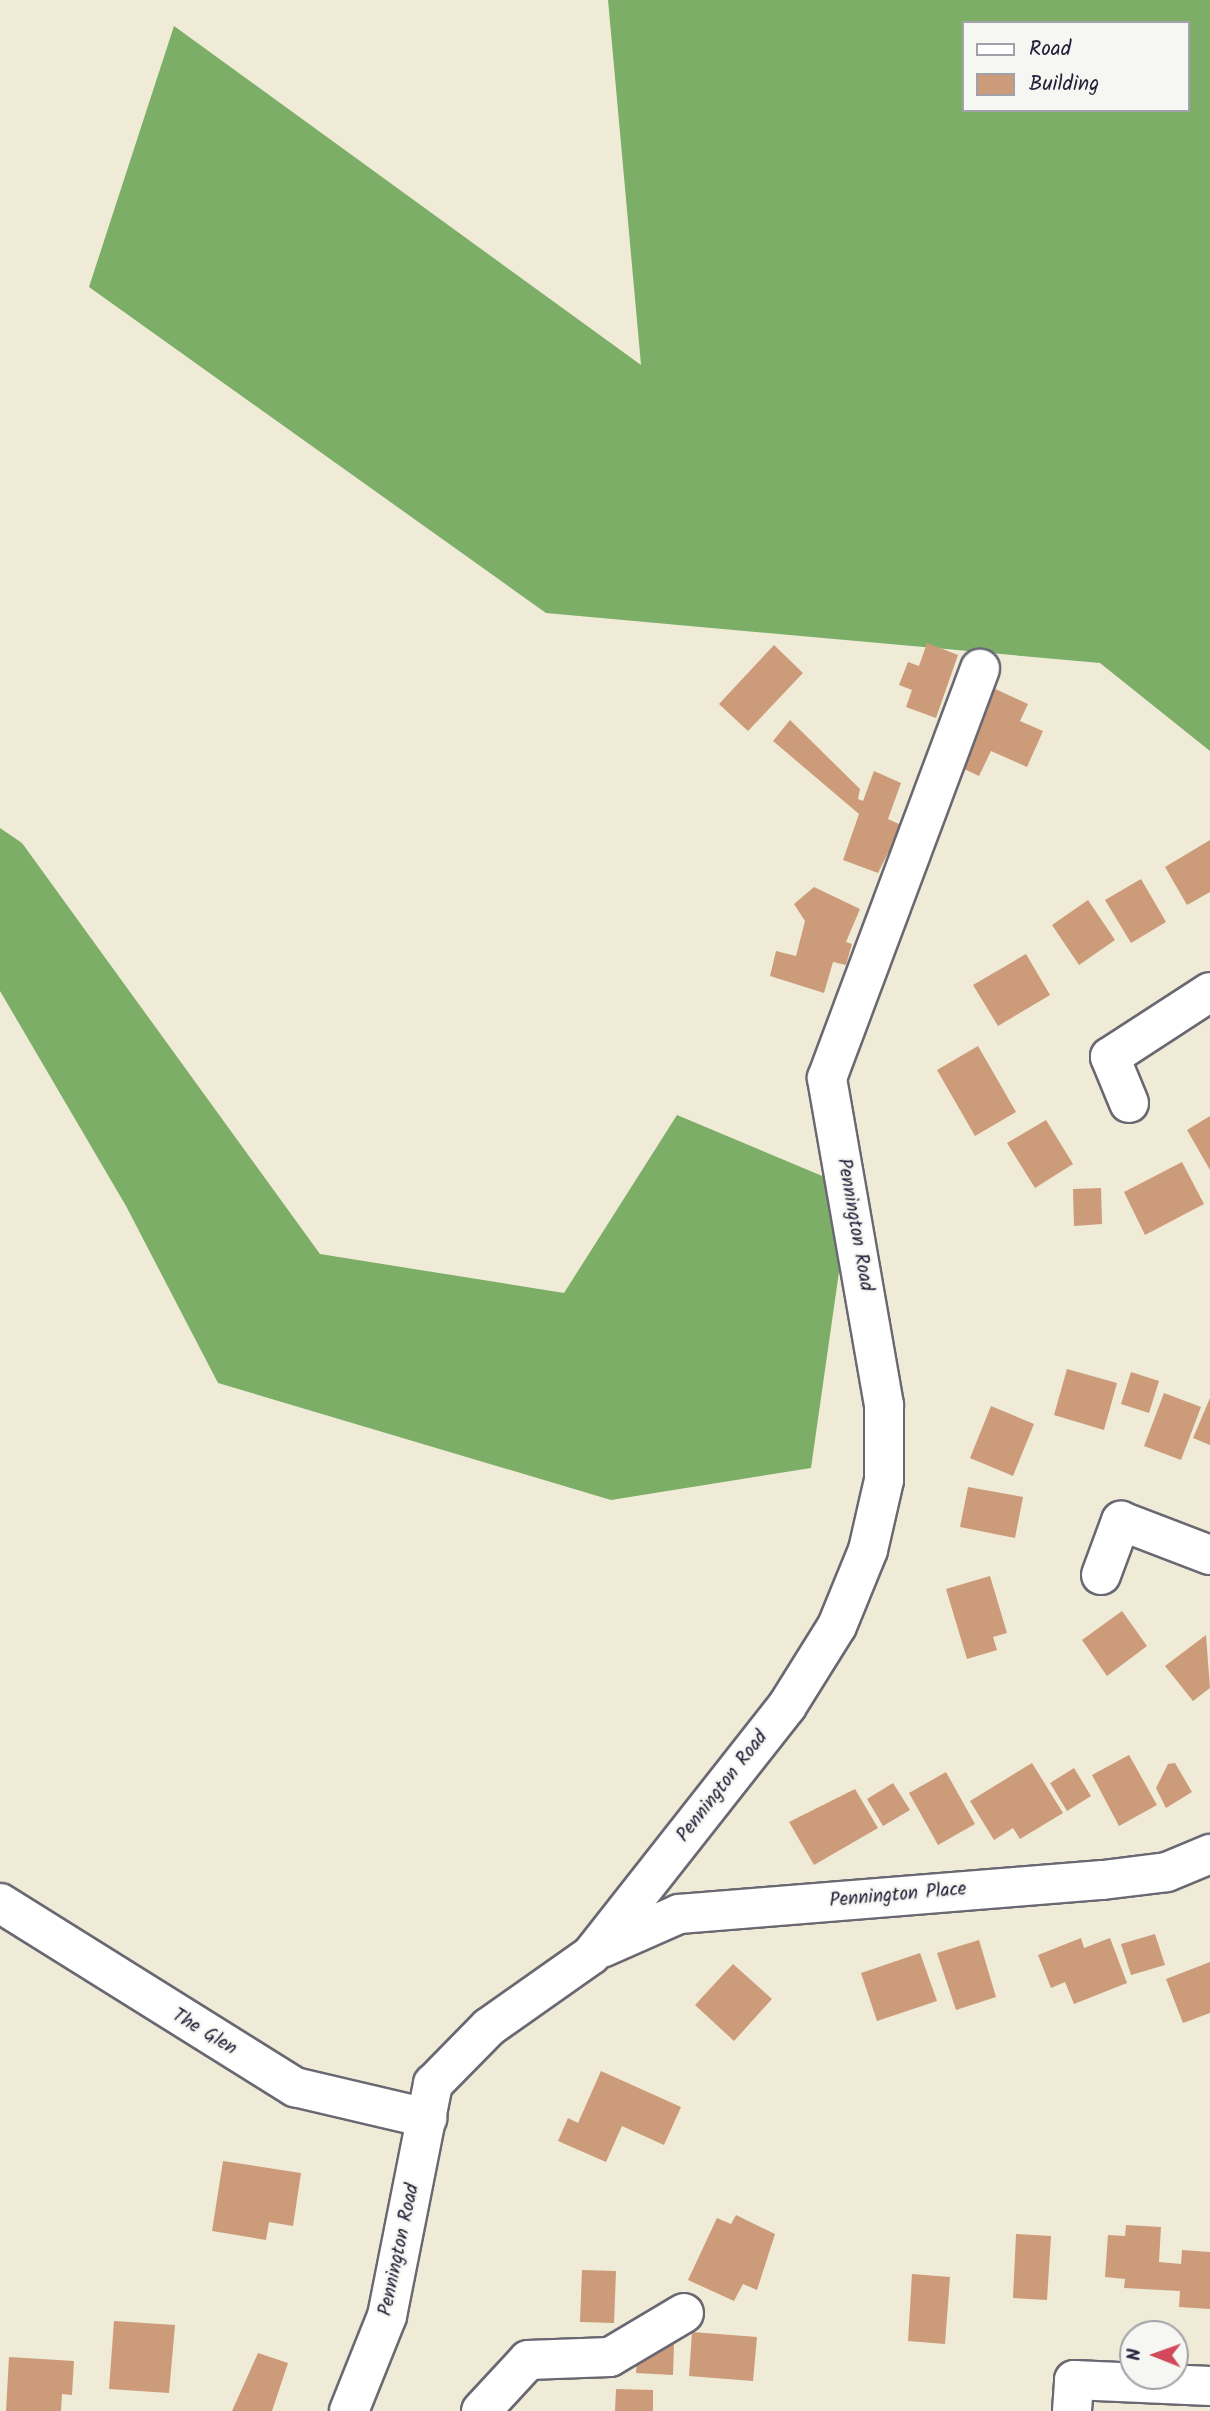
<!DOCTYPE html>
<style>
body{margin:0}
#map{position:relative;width:1210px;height:2411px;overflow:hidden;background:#f0ebd7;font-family:Kalam,sans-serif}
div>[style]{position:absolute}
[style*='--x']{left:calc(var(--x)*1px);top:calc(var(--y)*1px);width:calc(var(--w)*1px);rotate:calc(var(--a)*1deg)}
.forest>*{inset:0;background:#7cae68}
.building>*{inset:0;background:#cc9b7a}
.roads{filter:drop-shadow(2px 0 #6a6872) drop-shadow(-2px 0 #6a6872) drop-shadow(0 2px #6a6872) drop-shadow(0 -2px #6a6872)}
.minor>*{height:38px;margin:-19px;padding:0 19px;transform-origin:19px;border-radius:19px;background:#fff}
span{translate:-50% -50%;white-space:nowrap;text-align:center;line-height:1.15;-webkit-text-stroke:5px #f6f6f2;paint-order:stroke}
.street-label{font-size:19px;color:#22223b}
.legend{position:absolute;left:962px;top:21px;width:228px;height:91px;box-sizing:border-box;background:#f6f6f2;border:2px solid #a1a1a9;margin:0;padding:9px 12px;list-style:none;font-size:21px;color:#22223b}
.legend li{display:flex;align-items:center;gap:14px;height:35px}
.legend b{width:35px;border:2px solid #a1a1a9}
.north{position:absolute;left:1119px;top:2320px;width:70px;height:70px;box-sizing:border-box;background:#f6f6f2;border:2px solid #a1a1a9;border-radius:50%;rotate:271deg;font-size:19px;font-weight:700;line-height:28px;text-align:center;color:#22223b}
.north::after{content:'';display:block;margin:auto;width:24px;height:32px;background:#d1495b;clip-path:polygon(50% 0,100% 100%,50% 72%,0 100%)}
</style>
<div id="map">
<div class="forest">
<i style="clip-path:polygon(evenodd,608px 0,1210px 0,1210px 751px,1100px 663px,546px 613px,89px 287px,174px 26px,641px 365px,608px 0,963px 23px,1187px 23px,1187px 110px,963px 110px,963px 23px)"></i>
<i style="clip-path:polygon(0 828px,22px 843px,320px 1254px,564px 1293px,677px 1115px,851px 1188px,811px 1468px,611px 1500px,218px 1383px,126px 1206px,0 991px)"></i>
</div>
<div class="building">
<i style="clip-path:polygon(927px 643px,958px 655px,936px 718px,906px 707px,912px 690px,899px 685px,908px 662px,919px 666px)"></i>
<i style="clip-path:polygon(774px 645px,803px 673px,748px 731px,719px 704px)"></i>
<i style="clip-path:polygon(989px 686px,1028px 704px,1020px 721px,1043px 731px,1027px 767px,991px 751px,979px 776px,947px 761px)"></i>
<i style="clip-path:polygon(790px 720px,860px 789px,858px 799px,863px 801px,874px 771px,901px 783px,888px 819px,912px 830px,899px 858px,888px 853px,878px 873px,843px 860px,859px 814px,773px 741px)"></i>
<i style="clip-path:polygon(1210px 840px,1210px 892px,1187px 905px,1165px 867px)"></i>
<i style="clip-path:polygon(1141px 879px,1166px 922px,1131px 943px,1105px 900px)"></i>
<i style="clip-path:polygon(814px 887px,860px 909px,846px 942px,852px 944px,846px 965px,833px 962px,824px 993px,770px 976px,776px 951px,796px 956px,805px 921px,794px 904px)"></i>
<i style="clip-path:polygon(1088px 900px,1115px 940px,1079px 965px,1052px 925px)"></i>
<i style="clip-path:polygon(1026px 954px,1050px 995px,998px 1026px,973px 985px)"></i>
<i style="clip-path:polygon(978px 1046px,1016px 1112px,975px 1136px,937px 1070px)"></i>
<i style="clip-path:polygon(1210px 1116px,1210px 1170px,1187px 1130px)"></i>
<i style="clip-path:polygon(1046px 1120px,1073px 1164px,1035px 1188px,1007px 1143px)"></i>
<i style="clip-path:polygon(1182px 1162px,1204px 1204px,1145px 1235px,1124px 1192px)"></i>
<i style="clip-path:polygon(1101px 1188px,1102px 1224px,1074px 1226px,1073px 1189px)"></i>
<i style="clip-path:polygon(1067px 1369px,1117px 1383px,1104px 1430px,1054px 1415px)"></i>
<i style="clip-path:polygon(1131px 1372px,1159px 1381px,1149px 1413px,1121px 1404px)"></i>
<i style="clip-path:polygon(1164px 1393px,1201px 1407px,1181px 1460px,1144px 1446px)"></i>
<i style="clip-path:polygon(1210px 1398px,1210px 1445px,1193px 1438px)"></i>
<i style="clip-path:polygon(991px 1406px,1034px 1424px,1013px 1476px,970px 1458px)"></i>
<i style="clip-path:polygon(968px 1487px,1023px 1497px,1015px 1538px,960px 1527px)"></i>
<i style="clip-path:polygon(990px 1576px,1007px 1633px,993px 1637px,997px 1650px,967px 1659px,946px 1589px)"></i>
<i style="clip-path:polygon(1122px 1611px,1147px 1646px,1107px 1676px,1082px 1640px)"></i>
<i style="clip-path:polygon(1206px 1635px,1210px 1688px,1193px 1701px,1165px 1666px)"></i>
<i style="clip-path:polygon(1129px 1755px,1157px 1805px,1119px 1826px,1092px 1775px)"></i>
<i style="clip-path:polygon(1032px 1763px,1063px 1813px,1020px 1839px,1013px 1828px,994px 1840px,970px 1801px)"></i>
<i style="clip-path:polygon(1175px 1763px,1192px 1792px,1166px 1808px,1156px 1788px,1168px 1764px)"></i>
<i style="clip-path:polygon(1074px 1768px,1091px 1796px,1067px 1811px,1050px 1783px)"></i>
<i style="clip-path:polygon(946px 1772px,975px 1824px,938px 1845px,909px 1793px)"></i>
<i style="clip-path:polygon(893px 1783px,910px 1810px,883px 1826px,867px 1799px)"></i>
<i style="clip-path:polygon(855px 1789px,878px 1828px,814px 1865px,789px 1822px)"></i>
<i style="clip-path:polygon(1155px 1934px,1165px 1965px,1131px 1975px,1121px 1944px)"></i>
<i style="clip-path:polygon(1081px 1938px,1084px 1948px,1110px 1938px,1127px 1983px,1074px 2004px,1065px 1982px,1051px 1988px,1038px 1955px)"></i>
<i style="clip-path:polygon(979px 1940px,996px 1997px,956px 2010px,937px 1953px)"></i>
<i style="clip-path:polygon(920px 1953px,937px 2001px,877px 2021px,861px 1973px)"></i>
<i style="clip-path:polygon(1210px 1962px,1210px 2013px,1183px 2023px,1166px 1979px)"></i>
<i style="clip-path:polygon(733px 1964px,772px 1999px,734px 2041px,695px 2005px)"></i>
<i style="clip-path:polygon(601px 2071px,681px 2107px,664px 2145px,622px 2126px,606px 2162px,558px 2141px,568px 2118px,578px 2123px)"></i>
<i style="clip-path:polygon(223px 2161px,301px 2173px,293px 2226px,269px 2222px,266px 2240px,212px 2231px)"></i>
<i style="clip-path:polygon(736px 2215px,775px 2234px,757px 2290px,743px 2284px,734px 2301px,688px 2280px,717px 2218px,731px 2224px)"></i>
<i style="clip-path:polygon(1126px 2225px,1161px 2227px,1159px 2262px,1181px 2264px,1182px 2250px,1210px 2252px,1210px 2309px,1179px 2307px,1180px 2291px,1124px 2288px,1125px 2279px,1105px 2277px,1108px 2235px,1125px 2236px)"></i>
<i style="clip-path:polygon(1016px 2234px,1051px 2236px,1047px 2300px,1013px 2298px)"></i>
<i style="clip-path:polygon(582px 2270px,616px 2271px,614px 2323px,580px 2322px)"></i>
<i style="clip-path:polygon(912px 2274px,950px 2277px,945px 2344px,908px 2341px)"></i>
<i style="clip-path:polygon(114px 2321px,175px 2325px,169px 2393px,109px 2389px)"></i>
<i style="clip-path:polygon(692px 2332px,757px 2337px,753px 2381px,689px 2376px)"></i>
<i style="clip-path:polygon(638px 2342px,674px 2344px,673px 2375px,636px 2373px)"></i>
<i style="clip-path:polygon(258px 2353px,288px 2363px,272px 2411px,232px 2411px)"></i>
<i style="clip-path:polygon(9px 2357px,74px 2361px,72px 2395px,62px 2394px,61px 2411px,6px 2411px)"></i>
<i style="clip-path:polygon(616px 2389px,653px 2390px,653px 2411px,615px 2411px)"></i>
</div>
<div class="roads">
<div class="minor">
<i style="--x:1129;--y:1103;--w:50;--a:-112.4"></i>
<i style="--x:1110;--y:1057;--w:119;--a:-33"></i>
<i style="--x:1101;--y:1575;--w:58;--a:-69.7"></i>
<i style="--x:1121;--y:1521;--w:95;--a:20.9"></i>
<i style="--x:0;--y:1903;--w:348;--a:32"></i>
<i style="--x:295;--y:2087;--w:136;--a:13.2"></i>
<i style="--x:602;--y:1948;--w:84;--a:-23.8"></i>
<i style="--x:679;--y:1914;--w:425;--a:-4.6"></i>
<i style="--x:1103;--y:1880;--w:64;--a:-7.1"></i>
<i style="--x:1167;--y:1872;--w:47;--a:-22.7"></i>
<i style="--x:349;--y:2411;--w:102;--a:-68.2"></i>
<i style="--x:387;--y:2316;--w:237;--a:-78.8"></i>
<i style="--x:433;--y:2084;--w:80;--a:-45.5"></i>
<i style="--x:489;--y:2027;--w:125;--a:-35.2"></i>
<i style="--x:591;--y:1955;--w:317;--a:-51.8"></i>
<i style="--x:787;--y:1706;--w:94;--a:-58"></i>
<i style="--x:837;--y:1626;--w:82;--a:-67.8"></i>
<i style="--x:868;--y:1550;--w:72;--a:-77.1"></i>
<i style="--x:884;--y:1480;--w:75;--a:-90"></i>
<i style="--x:884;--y:1405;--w:332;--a:-99.9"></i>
<i style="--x:827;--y:1078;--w:437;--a:-69.5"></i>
<i style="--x:481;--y:2411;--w:69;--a:-47.3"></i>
<i style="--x:528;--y:2360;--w:82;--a:-2.1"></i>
<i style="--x:610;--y:2357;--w:86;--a:-30.7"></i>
<i style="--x:1072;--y:2411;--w:31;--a:-86"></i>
<i style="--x:1074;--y:2380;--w:136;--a:2.5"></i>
</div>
</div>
<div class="street-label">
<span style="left:854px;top:1225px;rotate:80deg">Pennington Road</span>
<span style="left:723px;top:1787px;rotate:-52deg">Pennington Road</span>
<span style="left:898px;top:1896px;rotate:-5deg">Pennington Place</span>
<span style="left:204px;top:2033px;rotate:31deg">The Glen</span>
<span style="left:400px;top:2250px;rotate:-78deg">Pennington Road</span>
</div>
<ul class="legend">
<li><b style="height:9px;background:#fff"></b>Road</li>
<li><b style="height:19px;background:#cc9b7a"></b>Building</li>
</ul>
<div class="north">N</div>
</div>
